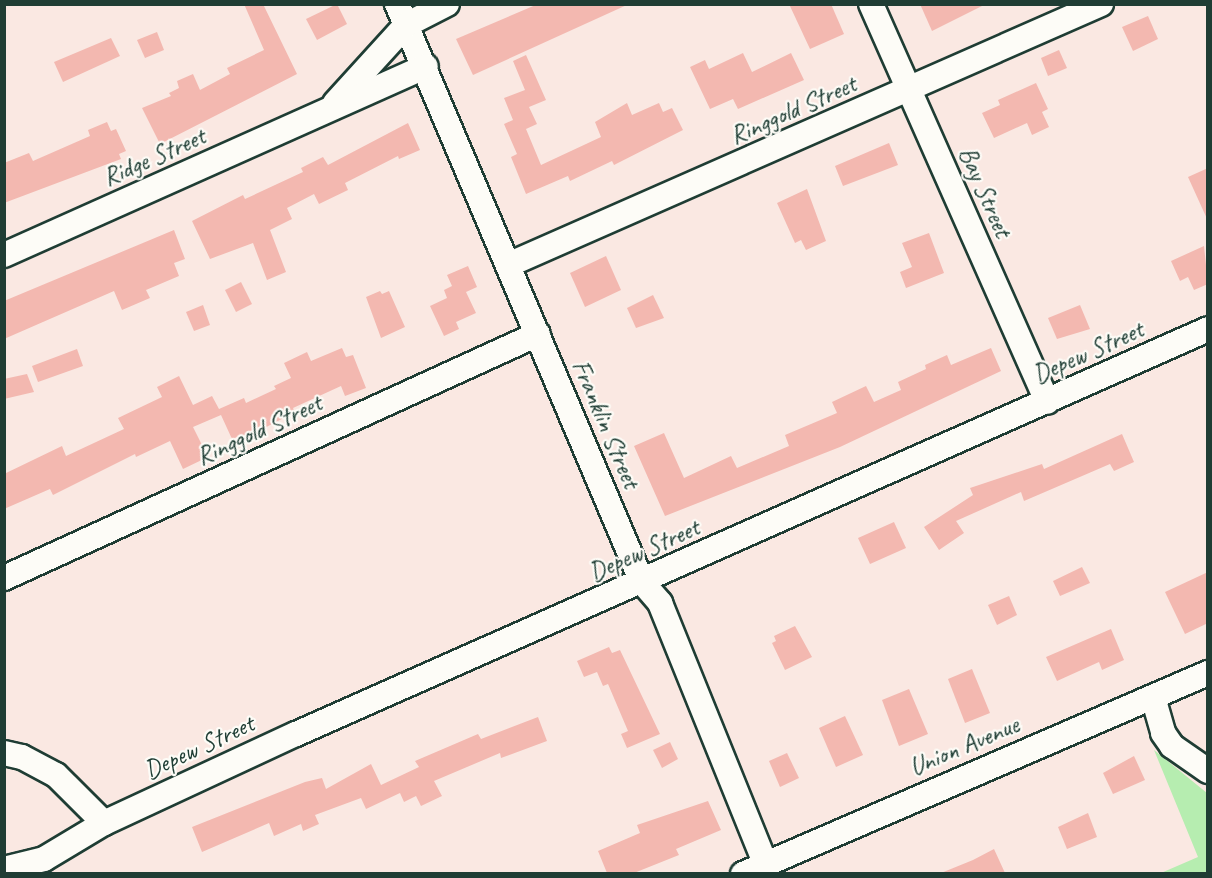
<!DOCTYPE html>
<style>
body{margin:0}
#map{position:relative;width:1212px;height:878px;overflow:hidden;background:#fae8e2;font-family:Caveat,sans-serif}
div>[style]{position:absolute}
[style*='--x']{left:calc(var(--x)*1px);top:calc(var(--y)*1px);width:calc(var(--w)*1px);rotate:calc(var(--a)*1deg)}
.green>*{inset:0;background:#b6edb0}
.building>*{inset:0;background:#f3b8b0}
.roads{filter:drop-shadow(2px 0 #1f3d34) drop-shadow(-2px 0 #1f3d34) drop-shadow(0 2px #1f3d34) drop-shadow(0 -2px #1f3d34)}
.minor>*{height:24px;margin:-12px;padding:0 12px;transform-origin:12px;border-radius:12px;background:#fdfcf7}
span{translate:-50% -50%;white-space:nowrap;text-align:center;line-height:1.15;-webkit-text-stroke:4.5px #fdfcf7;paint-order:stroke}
.street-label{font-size:26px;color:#1f3d34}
.frame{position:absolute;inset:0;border:6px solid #1f3d34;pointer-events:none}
</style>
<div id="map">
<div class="green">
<i style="clip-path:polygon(1154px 750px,1207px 793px,1207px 873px,1161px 873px,1198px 857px)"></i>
</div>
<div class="building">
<i style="clip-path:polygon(244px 4px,263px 4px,297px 74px,160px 144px,142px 108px,171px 96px,169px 93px,179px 88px,177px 81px,193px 74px,200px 90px,230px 74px,227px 68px,264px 50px)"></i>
<i style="clip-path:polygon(337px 4px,347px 24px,317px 40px,306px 19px)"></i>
<i style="clip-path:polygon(538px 4px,629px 4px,473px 75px,456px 39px)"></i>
<i style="clip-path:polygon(789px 4px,831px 4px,844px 34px,810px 49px)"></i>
<i style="clip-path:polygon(920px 4px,986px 4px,932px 31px)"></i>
<i style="clip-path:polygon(1148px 16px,1158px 39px,1133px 51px,1122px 27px)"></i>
<i style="clip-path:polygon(157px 32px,164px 50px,145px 58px,137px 40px)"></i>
<i style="clip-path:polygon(111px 38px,120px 56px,63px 82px,54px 62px)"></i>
<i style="clip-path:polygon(1059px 50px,1067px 68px,1048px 76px,1041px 58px)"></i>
<i style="clip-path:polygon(743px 53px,752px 72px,791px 53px,804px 80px,738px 109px,733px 99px,710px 109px,690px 67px,705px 60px,709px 69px)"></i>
<i style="clip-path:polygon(526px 55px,546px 100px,529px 107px,537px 124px,526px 129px,541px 165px,601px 137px,595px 122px,627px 103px,632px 115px,659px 103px,663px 112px,672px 108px,683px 130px,614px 165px,612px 161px,570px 181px,568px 176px,526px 194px,511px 157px,517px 154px,504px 124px,513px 120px,504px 98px,525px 90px,513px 61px)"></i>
<i style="clip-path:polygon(1036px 83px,1048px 109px,1042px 112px,1049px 127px,1032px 135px,1027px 123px,994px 138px,982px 113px,1000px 105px,998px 100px)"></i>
<i style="clip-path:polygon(107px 122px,111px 131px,116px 129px,126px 151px,119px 154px,121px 159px,4px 203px,4px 163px,29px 153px,33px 161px,90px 136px,88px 130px)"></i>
<i style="clip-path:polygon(408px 123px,420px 150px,399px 159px,398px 156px,345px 183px,348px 190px,319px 204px,314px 194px,287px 208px,292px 219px,270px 230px,286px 272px,267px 280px,253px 243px,210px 259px,192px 221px,243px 195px,245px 199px,303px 172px,301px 168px,323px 157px,328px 165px)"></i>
<i style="clip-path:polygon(889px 143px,898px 165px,843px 186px,835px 166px)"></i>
<i style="clip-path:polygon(1208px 168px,1208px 221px,1188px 177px)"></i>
<i style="clip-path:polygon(807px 189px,826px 241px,806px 250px,801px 240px,795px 243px,777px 203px)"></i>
<i style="clip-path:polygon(174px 230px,185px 259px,174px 263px,179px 276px,146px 290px,150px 298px,122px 310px,114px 291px,4px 339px,4px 301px)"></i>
<i style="clip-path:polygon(929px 233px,944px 273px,906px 288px,900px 272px,912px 267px,902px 243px)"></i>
<i style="clip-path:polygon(1204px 246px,1208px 284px,1194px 290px,1188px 277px,1180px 281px,1171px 261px)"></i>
<i style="clip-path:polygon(606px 256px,621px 290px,585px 307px,570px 273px)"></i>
<i style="clip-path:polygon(468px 266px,477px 287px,466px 292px,476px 313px,456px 322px,459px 329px,444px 336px,430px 306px,447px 298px,444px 290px,452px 286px,447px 275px)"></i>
<i style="clip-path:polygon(241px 282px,252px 304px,236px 312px,225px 290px)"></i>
<i style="clip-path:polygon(380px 291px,382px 294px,389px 291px,405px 327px,381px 338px,366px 297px)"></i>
<i style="clip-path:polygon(653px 295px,664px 318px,636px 328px,627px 308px)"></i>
<i style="clip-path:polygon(203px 305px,210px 325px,194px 331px,186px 312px)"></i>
<i style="clip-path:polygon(1080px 305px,1090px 329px,1057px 339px,1048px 318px)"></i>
<i style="clip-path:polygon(342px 348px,346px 357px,353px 355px,366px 388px,345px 396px,341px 386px,293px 408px,295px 412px,240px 441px,238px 437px,232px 439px,221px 415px,193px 427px,208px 457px,183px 469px,170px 441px,136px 457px,135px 454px,53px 495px,50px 489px,4px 509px,4px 474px,62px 446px,66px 456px,124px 429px,118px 418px,162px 397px,157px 387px,179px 376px,193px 405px,212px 396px,219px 409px,244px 398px,246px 403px,276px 389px,274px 386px,291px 378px,284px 363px,307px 352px,311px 361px)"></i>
<i style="clip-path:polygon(991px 348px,1001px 371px,840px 447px,665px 516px,634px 446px,664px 433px,684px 478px,731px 456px,737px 468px,789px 446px,785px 435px,837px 413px,832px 402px,866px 386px,874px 402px,901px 390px,898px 382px,926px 369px,925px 365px,947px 355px,951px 365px)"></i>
<i style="clip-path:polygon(77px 349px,83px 366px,38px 382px,32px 366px)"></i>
<i style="clip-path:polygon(27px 374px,34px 392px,4px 399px,4px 379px)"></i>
<i style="clip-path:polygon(1122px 434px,1134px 462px,1114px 471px,1110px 464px,1024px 501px,1021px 492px,956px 521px,964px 533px,939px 550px,924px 527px,973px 495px,970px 488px,1042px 464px,1044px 469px)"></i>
<i style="clip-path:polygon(894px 522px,906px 548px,870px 564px,858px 538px)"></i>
<i style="clip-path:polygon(1082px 567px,1090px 583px,1060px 596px,1053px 581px)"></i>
<i style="clip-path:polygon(1208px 572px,1208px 623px,1185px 634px,1165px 592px)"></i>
<i style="clip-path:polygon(1009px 596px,1017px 615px,997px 625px,988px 605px)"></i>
<i style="clip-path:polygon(795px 626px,812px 657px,785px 670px,772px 643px,776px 641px,774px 636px)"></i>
<i style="clip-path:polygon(1111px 629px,1124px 660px,1102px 670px,1099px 662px,1057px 681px,1046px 657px)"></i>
<i style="clip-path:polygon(609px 647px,612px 653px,620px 650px,660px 734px,627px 748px,621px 734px,628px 731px,608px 684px,603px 686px,597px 672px,584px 677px,577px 661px)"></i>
<i style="clip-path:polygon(972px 669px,990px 713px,965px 723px,948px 679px)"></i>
<i style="clip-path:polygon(909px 689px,928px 734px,899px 746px,882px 700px)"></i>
<i style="clip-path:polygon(845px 716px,863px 755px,836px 767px,819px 728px)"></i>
<i style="clip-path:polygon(538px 717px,547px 741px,501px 758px,500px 753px,434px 781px,442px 796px,421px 806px,416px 796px,404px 802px,400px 793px,366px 809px,361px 798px,315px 815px,319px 824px,303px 831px,301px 824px,274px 836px,269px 823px,202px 852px,192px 827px,305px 782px,322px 778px,326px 789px,371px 764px,381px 785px,419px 767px,415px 761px,478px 734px,481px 739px)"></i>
<i style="clip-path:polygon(670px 742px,678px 759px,662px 768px,653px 750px)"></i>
<i style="clip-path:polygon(787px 753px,799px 778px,780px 787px,769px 761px)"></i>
<i style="clip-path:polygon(1134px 756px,1145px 780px,1113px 794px,1103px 773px)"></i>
<i style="clip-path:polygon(708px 801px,721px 830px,676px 849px,679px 855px,634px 873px,607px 873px,598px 851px,640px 833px,637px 825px)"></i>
<i style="clip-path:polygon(1088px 813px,1097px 837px,1067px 849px,1058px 827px)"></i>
<i style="clip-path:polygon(994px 849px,1005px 873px,941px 873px,973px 860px)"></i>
</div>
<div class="roads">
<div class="minor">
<i style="--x:397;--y:4;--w:628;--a:67.03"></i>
<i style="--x:642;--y:582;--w:28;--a:49"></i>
<i style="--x:660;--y:603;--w:280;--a:68"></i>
<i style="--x:871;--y:4;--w:435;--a:66.1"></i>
<i style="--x:335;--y:103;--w:105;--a:-47.7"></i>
<i style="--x:406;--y:25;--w:46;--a:-27.1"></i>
<i style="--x:4;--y:255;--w:462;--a:-24.1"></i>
<i style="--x:508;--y:265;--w:648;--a:-23.76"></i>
<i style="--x:4;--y:578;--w:587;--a:-24.56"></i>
<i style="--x:1153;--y:697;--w:37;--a:74"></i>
<i style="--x:1163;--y:733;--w:16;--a:55"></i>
<i style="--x:1172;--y:746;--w:44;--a:34.8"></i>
<i style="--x:4;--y:753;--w:18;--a:13"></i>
<i style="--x:22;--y:757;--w:38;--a:28"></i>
<i style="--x:56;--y:775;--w:68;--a:45"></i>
<i style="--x:4;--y:869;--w:41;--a:-14"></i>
<i style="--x:44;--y:859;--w:70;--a:-31"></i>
<i style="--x:104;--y:823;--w:212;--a:-24.9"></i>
<i style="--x:296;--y:734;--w:998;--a:-23.94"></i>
<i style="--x:743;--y:874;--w:507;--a:-23.38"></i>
</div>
</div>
<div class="street-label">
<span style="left:793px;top:110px;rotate:-24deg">Ringgold Street</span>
<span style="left:154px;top:157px;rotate:-24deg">Ridge Street</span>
<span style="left:985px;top:192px;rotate:66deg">Bay Street</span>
<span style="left:1088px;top:352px;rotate:-24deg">Depew Street</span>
<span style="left:606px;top:424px;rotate:67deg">Franklin Street</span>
<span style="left:259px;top:430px;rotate:-25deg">Ringgold Street</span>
<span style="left:644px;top:550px;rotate:-24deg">Depew Street</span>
<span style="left:964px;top:746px;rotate:-23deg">Union Avenue</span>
<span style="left:199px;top:747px;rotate:-25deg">Depew Street</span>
</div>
<div class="frame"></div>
</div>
